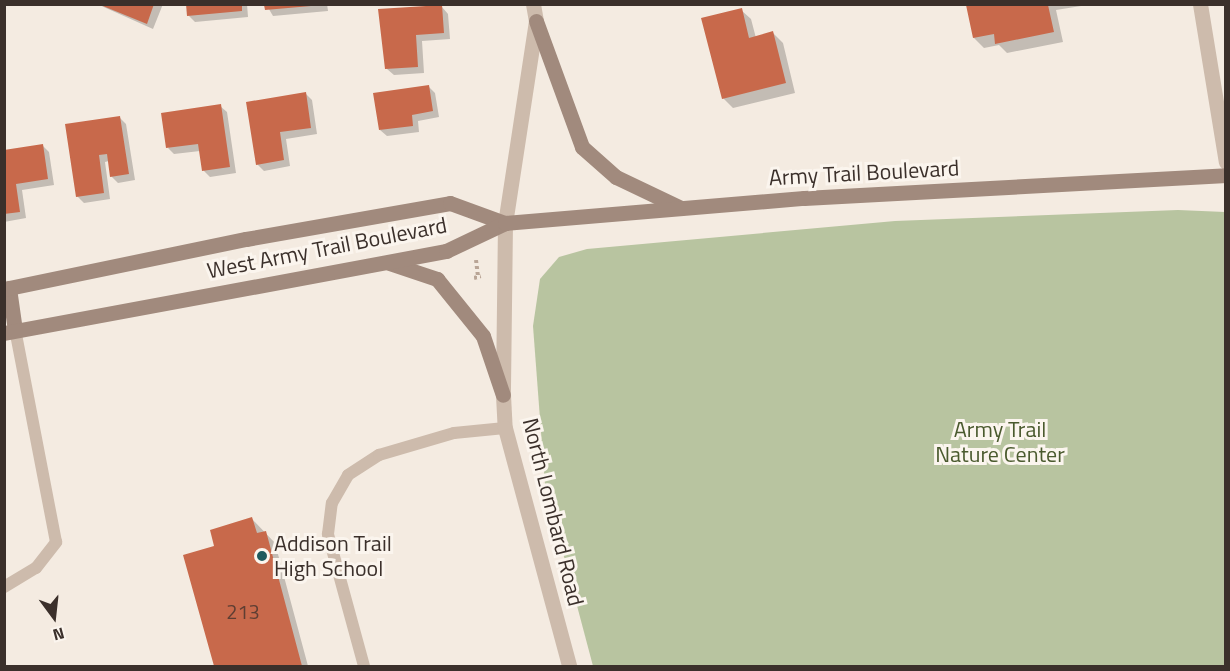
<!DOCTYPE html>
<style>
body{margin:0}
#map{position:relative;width:1230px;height:671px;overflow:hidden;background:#f4ebe1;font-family:"Titillium Web",sans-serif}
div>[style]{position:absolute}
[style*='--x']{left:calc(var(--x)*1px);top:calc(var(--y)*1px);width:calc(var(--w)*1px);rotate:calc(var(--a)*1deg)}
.green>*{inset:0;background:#b8c4a0}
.shadow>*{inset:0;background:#0003}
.building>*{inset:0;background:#c8694b}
.path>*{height:4px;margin-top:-2px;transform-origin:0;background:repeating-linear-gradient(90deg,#b9a596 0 3px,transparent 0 6px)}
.service>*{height:12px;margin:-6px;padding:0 6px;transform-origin:6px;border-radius:6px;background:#cdbbac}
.minor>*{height:15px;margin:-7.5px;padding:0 7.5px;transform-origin:7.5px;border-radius:7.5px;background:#cdbbac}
.tertiary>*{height:15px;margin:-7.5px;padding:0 7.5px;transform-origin:7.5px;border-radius:7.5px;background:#cdbbac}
.secondary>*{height:15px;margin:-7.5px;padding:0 7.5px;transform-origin:7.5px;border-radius:7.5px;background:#a18a7d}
.dots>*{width:16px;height:16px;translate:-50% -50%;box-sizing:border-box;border:3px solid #fbf5ee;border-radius:50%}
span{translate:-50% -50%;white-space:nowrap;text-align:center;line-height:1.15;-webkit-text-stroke:6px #fbf5ee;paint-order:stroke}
.number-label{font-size:20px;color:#5e3e33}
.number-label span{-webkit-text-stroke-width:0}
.street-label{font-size:22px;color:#3b302b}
.park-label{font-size:22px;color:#4a5a2e}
.poi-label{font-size:22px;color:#3b302b}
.left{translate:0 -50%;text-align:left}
.frame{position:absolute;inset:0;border:6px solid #3b302b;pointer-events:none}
.north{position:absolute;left:24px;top:587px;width:60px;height:60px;-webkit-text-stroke:4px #fbf5ee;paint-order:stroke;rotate:165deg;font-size:16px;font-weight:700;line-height:24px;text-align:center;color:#3b302b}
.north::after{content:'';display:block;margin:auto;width:21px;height:27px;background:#3b302b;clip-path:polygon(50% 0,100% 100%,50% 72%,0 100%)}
</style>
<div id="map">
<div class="green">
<i style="clip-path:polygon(1178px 210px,1225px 212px,1225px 666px,593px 666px,545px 485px,533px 326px,540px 279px,559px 257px,587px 249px,895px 221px)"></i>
</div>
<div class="shadow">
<i style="clip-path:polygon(97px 4px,163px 4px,153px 29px)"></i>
<i style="clip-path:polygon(187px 4px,247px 4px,248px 17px,195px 22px,188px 15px)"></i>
<i style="clip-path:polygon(266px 4px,327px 4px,328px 11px,273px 16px)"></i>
<i style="clip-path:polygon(968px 5px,1081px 4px,1081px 6px,1056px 10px,1063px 42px,1007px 53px,999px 45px,984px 48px,974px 38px)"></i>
<i style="clip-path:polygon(442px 7px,448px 14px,450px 39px,422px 41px,424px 73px,394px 75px,387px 69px,380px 11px)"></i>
<i style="clip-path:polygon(741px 10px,751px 19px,756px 38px,773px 33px,783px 43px,795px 93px,733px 108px,723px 98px)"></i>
<i style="clip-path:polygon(428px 86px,435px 93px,439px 117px,418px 121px,419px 132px,387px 136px,380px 130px)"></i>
<i style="clip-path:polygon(306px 94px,312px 100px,317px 134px,286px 139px,290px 166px,264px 171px,257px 164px)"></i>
<i style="clip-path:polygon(220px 106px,227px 112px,236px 173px,210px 177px,204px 171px,200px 151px,174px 154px,168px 148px)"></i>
<i style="clip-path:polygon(120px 118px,126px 124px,135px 180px,118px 183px,111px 176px,109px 161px,105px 162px,110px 199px,84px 203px,77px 196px,66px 125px)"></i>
<i style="clip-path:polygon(42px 145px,49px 152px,54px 185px,22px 190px,26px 218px,4px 222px,4px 151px)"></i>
<i style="clip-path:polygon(252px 519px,275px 543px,308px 666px,215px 666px,185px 556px,216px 547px)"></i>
</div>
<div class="building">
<i style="clip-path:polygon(98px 4px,154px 4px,147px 24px)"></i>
<i style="clip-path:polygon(186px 4px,242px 4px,242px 11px,187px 16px)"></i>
<i style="clip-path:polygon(264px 5px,311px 5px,311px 6px,265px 10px)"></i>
<i style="clip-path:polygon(442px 5px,444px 33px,416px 35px,418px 67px,385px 69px,378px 9px)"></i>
<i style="clip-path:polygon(966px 5px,1048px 5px,1054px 32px,995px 44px,994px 34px,973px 38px)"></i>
<i style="clip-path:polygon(742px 8px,749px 38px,773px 31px,786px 83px,722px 99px,701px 18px)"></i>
<i style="clip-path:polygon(429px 85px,433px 111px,412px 115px,413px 126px,379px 130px,373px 93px)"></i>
<i style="clip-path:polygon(306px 92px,311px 128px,280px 132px,284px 160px,256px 165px,246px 102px)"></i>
<i style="clip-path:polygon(221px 104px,230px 167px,202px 171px,198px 144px,166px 148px,161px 113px)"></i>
<i style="clip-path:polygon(120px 116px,129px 174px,110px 177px,107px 154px,99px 155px,104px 193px,76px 197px,65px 124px)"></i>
<i style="clip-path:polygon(43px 144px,48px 179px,16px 184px,20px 212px,4px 214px,4px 150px)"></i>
<i style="clip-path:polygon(252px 517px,257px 533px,266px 531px,302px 666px,214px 666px,183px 555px,214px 546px,210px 530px)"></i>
</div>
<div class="path">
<i style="--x:476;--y:260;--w:17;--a:83"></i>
<i style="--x:474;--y:278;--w:7;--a:-16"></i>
</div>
<div class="service">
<i style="--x:4;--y:587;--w:37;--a:-31"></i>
<i style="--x:36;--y:568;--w:33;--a:-52"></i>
<i style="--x:56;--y:542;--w:216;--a:-100.9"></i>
<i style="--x:364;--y:666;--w:137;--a:-105.3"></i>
<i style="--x:328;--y:534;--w:31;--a:-83"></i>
<i style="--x:332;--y:503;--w:32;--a:-60"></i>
<i style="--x:348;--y:475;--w:37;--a:-33"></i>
<i style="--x:379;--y:455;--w:78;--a:-16.3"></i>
<i style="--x:454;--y:433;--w:51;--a:-5.6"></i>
</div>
<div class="minor">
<i style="--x:1200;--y:4;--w:160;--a:80.7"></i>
</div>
<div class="tertiary">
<i style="--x:533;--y:4;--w:17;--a:80"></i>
<i style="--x:536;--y:21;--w:204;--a:98.7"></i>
<i style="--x:505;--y:223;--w:172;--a:90.7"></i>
<i style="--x:503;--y:395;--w:33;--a:87"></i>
<i style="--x:505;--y:428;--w:246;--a:74.9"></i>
</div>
<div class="secondary">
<i style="--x:536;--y:21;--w:134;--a:69.9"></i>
<i style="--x:582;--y:147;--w:45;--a:41.4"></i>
<i style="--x:616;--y:177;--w:72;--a:25.5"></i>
<i style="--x:389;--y:263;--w:51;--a:18.4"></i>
<i style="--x:437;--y:279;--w:73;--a:51.1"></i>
<i style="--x:483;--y:336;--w:62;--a:71.3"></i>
<i style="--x:9;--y:288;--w:42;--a:81.9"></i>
<i style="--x:4;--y:289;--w:247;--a:-11.7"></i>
<i style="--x:246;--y:239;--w:207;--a:-10"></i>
<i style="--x:450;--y:203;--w:59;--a:20"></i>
<i style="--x:4;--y:333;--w:450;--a:-10.5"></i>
<i style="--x:446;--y:251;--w:65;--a:-25.4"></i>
<i style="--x:505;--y:223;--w:300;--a:-4.8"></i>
<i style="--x:804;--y:198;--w:423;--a:-3.1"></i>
</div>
<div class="dots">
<i style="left:262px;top:556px;background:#1f5a5e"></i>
</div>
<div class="number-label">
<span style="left:243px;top:611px">213</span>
</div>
<div class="street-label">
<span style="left:864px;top:173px;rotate:-3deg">Army Trail Boulevard</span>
<span style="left:327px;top:248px;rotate:-11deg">West Army Trail Boulevard</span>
<span style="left:553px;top:512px;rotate:76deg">North Lombard Road</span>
</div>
<div class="park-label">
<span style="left:1000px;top:442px">Army Trail<br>Nature Center</span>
</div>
<div class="poi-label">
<span class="left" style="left:274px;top:556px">Addison Trail<br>High School</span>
</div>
<div class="frame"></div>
<div class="north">N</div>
</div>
